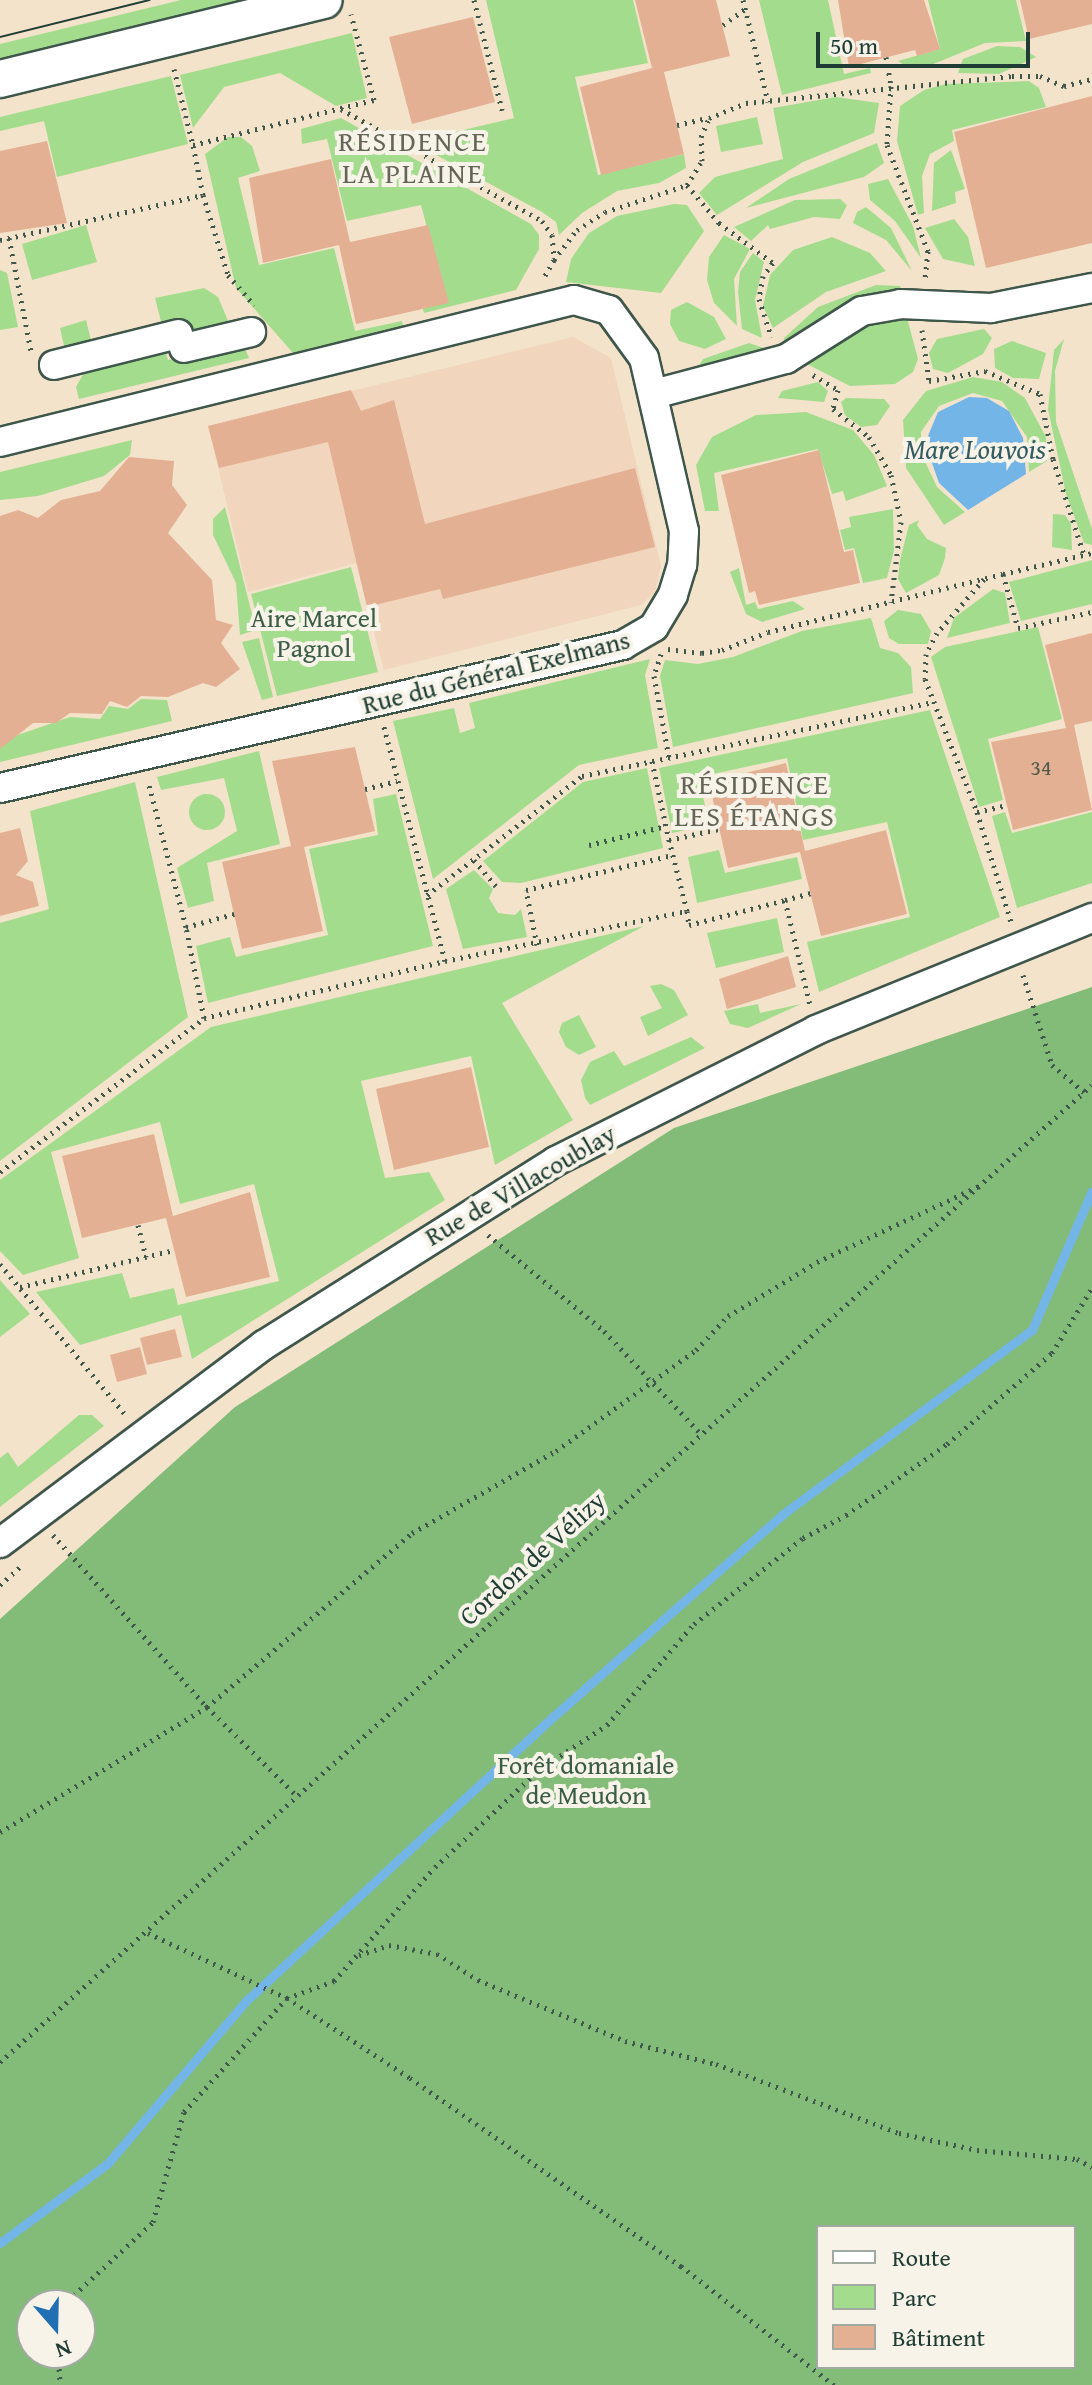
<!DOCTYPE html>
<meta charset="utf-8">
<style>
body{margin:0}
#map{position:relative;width:1092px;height:2385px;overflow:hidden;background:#f4e3cb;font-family:"Gentium Book Plus",serif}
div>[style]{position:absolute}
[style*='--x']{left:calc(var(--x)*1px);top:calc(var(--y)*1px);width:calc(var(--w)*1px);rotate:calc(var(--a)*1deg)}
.built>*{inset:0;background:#f1d5bd}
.green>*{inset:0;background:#a4dc8e}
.round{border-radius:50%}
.forest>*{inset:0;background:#83bc79}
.water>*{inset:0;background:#74b5e8}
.stream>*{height:9px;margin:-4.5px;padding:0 4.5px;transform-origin:4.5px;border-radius:4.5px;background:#74b5e8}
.building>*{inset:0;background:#e4b094}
.path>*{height:5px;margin-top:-2.5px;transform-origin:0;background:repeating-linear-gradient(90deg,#3f564b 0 2px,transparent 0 8px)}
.roads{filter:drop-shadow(2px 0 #3f564b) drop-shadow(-2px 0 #3f564b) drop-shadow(0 2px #3f564b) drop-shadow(0 -2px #3f564b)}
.minor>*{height:28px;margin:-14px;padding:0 14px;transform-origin:14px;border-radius:14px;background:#fff}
.major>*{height:36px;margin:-18px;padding:0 18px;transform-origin:18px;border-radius:18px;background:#fff}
.tram>*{height:2px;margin:-1px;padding:0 1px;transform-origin:1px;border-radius:1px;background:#1f3d34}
span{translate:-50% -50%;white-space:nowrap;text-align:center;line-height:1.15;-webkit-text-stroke:8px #f7f3e8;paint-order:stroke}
.number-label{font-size:22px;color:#505a4c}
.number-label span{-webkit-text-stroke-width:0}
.park-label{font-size:26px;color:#3a5d46}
.street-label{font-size:26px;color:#1f3d34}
.neighbourhood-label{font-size:28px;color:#646556;letter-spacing:2px}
.water-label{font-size:28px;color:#345b61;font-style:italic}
.legend{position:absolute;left:816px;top:2225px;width:260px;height:144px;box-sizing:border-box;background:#f7f3e8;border:2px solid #a1aaa0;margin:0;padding:10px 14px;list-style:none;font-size:24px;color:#1f3d34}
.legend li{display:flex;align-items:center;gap:16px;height:40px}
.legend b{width:40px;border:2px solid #a1aaa0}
.north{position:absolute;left:16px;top:2289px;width:80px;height:80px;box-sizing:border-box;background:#f7f3e8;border:2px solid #a1aaa0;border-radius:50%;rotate:160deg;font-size:22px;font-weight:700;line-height:32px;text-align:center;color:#1f3d34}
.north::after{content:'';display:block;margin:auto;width:28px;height:36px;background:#1f6fb2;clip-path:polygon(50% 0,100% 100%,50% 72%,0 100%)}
.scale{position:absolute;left:816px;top:32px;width:214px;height:36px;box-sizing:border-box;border:4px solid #1f3d34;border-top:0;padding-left:10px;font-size:24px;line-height:28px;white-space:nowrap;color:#1f3d34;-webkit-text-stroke:6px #f7f3e8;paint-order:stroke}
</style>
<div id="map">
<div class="built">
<i style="clip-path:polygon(573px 337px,611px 358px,661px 566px,655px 592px,641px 605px,384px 670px,356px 563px,248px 592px,208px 426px)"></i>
</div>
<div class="green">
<i style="clip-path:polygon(181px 0,261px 0,0 64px,0 44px)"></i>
<i style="clip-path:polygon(486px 0,633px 0,648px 63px,575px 77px,598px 175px,684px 154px,686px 168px,659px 183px,617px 191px,582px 213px,559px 235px,556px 222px,542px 212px,412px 142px,514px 118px)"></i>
<i style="clip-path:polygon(759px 0,828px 0,844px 74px,870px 68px,871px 73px,782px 95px)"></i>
<i style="clip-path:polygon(928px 0,1016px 0,1026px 41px,985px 43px,926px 67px,904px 65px,898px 61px,940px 49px)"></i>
<i style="clip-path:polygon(352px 33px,367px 98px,336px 106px,280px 73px,224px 87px,193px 128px,180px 75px)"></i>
<i style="clip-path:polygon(997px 46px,1020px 47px,1036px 57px,999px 74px,958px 73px,963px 59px)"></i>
<i style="clip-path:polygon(171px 76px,188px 144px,57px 177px,44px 121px,0 131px,0 117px)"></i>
<i style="clip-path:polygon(1029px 81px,1039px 88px,1046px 107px,952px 130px,954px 141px,930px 154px,922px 176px,924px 213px,918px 215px,897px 141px,900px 106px,924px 90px,946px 84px)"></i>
<i style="clip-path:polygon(836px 97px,879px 103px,874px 133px,803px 162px,717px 215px,699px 193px,715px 177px,783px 159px,773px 108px)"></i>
<i style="clip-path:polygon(757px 117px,763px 144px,721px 152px,716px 126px)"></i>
<i style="clip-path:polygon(341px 118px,531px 224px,539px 235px,539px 249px,516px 290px,424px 313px,418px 291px,442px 284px,421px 205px,347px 221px,327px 139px,302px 144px,301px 129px)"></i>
<i style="clip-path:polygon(228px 137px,241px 137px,252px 146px,260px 171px,238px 178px,259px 265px,334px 248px,355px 331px,402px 321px,403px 327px,293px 353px,236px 288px,205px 154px)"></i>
<i style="clip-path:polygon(877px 143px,884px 163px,864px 177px,746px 208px,789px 179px)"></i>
<i style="clip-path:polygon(951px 150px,965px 189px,955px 192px,956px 203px,932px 211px,934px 163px)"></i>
<i style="clip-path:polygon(888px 179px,913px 226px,921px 258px,895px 221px,870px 200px,868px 184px)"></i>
<i style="clip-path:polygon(840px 199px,847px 205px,840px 219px,814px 217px,770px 229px,768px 225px,751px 241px,734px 227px,795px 200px)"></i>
<i style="clip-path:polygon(674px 204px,687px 205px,704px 231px,661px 293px,566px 282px,571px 259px,589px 233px,617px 216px)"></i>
<i style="clip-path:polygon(866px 207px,891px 228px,912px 271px,886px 240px,853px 223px,857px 212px)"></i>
<i style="clip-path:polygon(954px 219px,968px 237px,975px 266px,943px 259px,925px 228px)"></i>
<i style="clip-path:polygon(86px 225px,97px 262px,32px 280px,22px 244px)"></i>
<i style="clip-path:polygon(724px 235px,750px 249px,734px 279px,737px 326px,714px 303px,707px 280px,709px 257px)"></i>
<i style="clip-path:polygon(832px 237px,870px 253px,886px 271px,826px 292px,773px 328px,763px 306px,770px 275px,793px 250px)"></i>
<i style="clip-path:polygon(753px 253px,764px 262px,755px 300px,762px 338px,742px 329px,738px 292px,740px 272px)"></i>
<i style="clip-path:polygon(0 270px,7px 273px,18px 327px,0 330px)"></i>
<i style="clip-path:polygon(876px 285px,900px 286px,903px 293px,853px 300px,785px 345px,784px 338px,818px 307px)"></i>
<i style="clip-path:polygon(204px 288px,218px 297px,229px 323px,190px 338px,164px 333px,155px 298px)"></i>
<i style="clip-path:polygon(687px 302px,714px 317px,726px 339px,705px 349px,679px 341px,670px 324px,671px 310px)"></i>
<i style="clip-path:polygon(907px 318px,918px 359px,913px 372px,895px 384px,850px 386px,803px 362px,875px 319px)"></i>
<i style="clip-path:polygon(86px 320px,93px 348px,65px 350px,60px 328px)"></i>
<i style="clip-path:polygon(984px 329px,992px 338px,983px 354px,948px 373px,933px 369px,929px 353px,937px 339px)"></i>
<i style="clip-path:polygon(1064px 339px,1055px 371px,1056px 422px,1092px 529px,1092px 545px,1084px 543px,1066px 494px,1048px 409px,1054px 350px)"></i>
<i style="clip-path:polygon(162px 341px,168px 360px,243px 344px,249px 358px,79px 399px,76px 387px,89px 364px)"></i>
<i style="clip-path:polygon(1012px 341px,1046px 353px,1039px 379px,1013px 378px,995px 368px,994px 349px)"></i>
<i style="clip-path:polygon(749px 343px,773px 351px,696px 370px,703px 359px)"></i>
<i style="clip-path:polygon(973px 377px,1002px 382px,1025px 398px,1046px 437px,1047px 461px,1029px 472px,1027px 437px,1002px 401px,973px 393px,939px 406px,921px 432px,921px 453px,937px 487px,965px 512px,944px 525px,906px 468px,903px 420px,926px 391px)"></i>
<i style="clip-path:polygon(818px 382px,828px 391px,824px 402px,778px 398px,782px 391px)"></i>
<i style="clip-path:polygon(846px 398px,884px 399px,890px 406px,877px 425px,861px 427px,845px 415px,841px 402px)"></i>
<i style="clip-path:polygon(806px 412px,853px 430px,874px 455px,887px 486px,846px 501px,843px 491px,832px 494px,818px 449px,714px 473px,719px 511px,705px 511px,696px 465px,712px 437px,756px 415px)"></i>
<i style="clip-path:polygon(132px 440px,130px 455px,104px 476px,38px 496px,0 500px,0 472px)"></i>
<i style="clip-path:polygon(225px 507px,256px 630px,240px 635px,236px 583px,213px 535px,213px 519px)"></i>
<i style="clip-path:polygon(893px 509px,894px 550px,887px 578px,863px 583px,854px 548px,845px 550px,840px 530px,851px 527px,849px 517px)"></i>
<i style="clip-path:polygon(1053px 514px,1065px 515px,1071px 524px,1072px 550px,1052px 547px)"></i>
<i style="clip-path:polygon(919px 520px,917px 525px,927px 539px,946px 548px,945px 558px,939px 575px,906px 593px,898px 579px,900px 560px,909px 525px)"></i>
<i style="clip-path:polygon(1092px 560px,1092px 604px,1021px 621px,1009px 582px)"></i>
<i style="clip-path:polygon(351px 567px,378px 672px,277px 696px,251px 594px)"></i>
<i style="clip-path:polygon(739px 568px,746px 605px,755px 602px,758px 609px,793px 601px,805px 609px,762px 622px,746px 614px,730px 572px)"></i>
<i style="clip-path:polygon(993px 589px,1005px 593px,1010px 623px,947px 638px,954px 618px)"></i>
<i style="clip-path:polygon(898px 610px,921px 614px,931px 631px,928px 644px,899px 644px,889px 638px,884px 621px)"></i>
<i style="clip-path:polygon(871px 618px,880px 648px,898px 653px,911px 667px,913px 693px,673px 747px,660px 676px,665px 660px,698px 664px,733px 657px,802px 631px)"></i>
<i style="clip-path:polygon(1038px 627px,1062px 719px,988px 739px,1003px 800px,979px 807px,931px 657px,945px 647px)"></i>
<i style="clip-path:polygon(259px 638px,273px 697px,262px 700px,242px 642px)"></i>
<i style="clip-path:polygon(650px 659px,645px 675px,658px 748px,579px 765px,433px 879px,393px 721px,454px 708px,460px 733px,475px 728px,469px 703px)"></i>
<i style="clip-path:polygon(141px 699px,167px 700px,172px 721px,0 762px,0 741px,70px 717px,100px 719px,109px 706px,128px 709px)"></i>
<i style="clip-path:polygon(930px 710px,1000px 917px,819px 992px,807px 942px,910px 917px,887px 822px,803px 840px,787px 758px,699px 777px,709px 825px,672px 833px,659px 768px)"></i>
<i style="clip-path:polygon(259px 751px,280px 844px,207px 863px,214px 901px,188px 908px,177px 868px,237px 831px,224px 778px,161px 790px,157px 777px)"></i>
<i style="clip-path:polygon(647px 768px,663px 848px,521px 883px,502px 882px,483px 861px,583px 782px)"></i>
<i style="clip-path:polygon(135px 782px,188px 1017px,0 1161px,0 923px,49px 909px,30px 811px)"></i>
<i style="clip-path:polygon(396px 794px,433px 946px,208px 1003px,196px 946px,230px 937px,236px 957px,328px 935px,309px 849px,378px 835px,373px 799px)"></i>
<i class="round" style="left:189px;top:794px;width:36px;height:36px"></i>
<i style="clip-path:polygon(1005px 812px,1012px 833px,1092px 812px,1092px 883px,1017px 908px,992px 816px)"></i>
<i style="clip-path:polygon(719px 850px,725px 873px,797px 857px,802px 879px,697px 903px,688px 857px)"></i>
<i style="clip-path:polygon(474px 870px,493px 889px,489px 898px,498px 913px,515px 915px,521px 909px,527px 937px,463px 949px,446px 889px)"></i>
<i style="clip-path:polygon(777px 918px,784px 952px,716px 968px,707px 933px)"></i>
<i style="clip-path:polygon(644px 926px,502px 1003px,573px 1120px,495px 1165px,471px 1056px,361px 1081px,385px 1178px,429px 1172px,445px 1200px,192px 1359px,181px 1315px,80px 1345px,36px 1292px,122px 1273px,130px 1298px,174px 1288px,178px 1305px,279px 1281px,254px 1184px,180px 1204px,160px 1122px,51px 1152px,79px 1258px,23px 1275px,0 1251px,0 1180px,211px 1027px)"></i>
<i style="clip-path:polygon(661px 984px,674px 990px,688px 1015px,648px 1036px,640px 1017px,662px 1008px,650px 986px)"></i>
<i style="clip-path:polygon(758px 1004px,760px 1013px,801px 1004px,748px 1028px,730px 1024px,724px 1011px)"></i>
<i style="clip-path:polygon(579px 1015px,596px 1047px,579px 1055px,566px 1047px,559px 1032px,562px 1023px)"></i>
<i style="clip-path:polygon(691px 1037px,705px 1048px,590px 1105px,585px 1098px,581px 1080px,590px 1062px,614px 1051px,624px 1066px)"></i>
<i style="clip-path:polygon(0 1280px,30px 1314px,0 1337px)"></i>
<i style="clip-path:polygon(79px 1415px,92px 1415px,104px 1426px,0 1507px,0 1458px,8px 1452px,18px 1467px)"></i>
</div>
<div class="forest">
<i style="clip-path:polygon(evenodd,1092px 987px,1092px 2385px,0 2385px,0 1619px,235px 1407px,674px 1128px,1092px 987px,818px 2227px,1074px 2227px,1074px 2367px,818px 2367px,818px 2227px,1092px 987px,32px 2305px,80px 2305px,80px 2353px,32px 2353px,32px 2305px)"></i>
</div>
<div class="water">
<i style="clip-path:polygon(969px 397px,987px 398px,1009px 411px,1023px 438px,1026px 474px,968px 510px,939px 483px,925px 443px,938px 412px)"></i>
</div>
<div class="stream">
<i style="--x:0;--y:2243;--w:134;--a:-36.5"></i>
<i style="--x:108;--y:2163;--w:213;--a:-49.6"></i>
<i style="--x:246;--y:2001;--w:420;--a:-42.8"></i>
<i style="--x:554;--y:1716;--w:305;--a:-41.4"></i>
<i style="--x:783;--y:1514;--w:310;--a:-36.5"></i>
<i style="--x:1032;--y:1330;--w:151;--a:-66.7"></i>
</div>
<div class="building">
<i style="clip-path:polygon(635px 0,716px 0,730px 56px,664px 72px,684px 154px,601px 175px,580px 87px,652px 68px)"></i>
<i style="clip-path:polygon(838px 0,924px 0,940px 49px,917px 56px,915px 50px,849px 67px)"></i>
<i style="clip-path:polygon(1020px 0,1092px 0,1092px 24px,1029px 39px)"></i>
<i style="clip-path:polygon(473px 17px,495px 102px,412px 124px,389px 37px)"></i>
<i style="clip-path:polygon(1092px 96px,1092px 243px,986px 268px,954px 132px)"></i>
<i style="clip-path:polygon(47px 141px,67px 223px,0 233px,0 151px)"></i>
<i style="clip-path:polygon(331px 159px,350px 242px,341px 244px,428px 225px,449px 303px,356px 324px,339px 245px,263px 263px,249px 178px)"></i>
<i style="clip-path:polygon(351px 390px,361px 411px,394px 400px,425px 524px,635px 468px,655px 547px,443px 599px,440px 589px,367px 607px,328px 442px,219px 468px,208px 426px)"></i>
<i style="clip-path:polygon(819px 450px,844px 552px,853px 550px,860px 583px,759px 605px,755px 591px,749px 593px,721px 475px)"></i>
<i style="clip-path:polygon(129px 457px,174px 461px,172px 485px,187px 505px,168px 533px,212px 580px,216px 620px,233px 625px,221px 643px,240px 669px,216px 687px,203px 683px,168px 697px,141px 696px,127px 707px,110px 701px,102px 714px,70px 713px,56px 723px,33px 723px,0 749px,0 516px,18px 510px,38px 518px,61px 500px,100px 491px)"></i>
<i style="clip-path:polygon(1092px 633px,1092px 721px,1074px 725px,1092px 810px,1013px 830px,991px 742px,1066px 728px,1045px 645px)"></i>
<i style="clip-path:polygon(355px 747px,375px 831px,304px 847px,323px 931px,242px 949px,222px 862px,291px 846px,272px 761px)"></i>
<i style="clip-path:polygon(786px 763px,805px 851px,886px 830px,907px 914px,821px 936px,800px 852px,728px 868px,709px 782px)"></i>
<i style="clip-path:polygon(20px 828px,28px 861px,16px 875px,33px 882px,39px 906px,0 916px,0 833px)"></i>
<i style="clip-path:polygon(788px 956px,796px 987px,727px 1009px,719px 979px)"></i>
<i style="clip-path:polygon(471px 1067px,489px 1147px,394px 1170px,376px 1089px)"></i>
<i style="clip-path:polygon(154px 1134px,173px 1216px,250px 1192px,270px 1277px,186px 1297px,166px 1218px,82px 1238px,62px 1156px)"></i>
<i style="clip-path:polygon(175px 1329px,182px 1357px,147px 1365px,140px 1338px)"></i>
<i style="clip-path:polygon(140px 1347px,147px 1374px,117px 1382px,110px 1355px)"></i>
</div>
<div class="path">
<i style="--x:474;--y:0;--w:114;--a:75.7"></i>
<i style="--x:743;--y:0;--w:105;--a:76.2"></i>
<i style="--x:723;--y:25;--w:27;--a:-36"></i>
<i style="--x:886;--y:57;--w:29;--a:80"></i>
<i style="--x:891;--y:86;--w:59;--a:93.9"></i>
<i style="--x:887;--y:145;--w:114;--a:68.9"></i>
<i style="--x:928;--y:251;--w:29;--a:96"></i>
<i style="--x:174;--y:69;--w:78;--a:76"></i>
<i style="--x:341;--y:109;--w:230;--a:29.1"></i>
<i style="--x:542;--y:221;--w:17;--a:54"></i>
<i style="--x:552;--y:235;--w:25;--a:85"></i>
<i style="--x:554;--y:260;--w:22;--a:120"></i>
<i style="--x:677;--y:125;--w:32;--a:-13"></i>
<i style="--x:687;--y:185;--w:50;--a:49.9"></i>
<i style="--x:719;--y:223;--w:67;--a:36.5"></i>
<i style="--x:773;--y:263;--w:16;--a:128"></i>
<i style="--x:763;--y:276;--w:23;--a:100"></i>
<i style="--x:759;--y:299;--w:40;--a:72"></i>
<i style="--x:203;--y:195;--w:84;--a:72.6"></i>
<i style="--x:228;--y:275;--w:40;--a:49"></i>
<i style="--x:9;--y:238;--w:115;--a:79"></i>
<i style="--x:0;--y:240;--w:208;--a:-12.5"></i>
<i style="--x:203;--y:195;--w:51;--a:-101.3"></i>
<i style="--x:193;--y:145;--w:187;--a:-14"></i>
<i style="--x:374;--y:100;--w:89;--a:-105"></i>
<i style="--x:554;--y:260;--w:38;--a:-53"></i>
<i style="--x:577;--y:230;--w:33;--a:-33"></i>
<i style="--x:605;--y:212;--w:86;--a:-18.2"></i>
<i style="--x:687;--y:185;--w:28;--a:-58"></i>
<i style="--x:702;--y:161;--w:24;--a:-92"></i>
<i style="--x:701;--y:137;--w:21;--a:-67"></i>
<i style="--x:709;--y:118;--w:40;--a:-22"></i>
<i style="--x:746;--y:103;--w:267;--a:-5.8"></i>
<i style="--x:1012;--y:76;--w:28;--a:0"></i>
<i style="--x:1040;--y:76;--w:26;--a:23"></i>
<i style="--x:1064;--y:86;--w:29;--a:-14"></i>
<i style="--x:922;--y:330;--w:51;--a:82.2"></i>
<i style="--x:929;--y:381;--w:57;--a:-10.1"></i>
<i style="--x:985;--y:371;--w:60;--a:22.7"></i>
<i style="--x:1040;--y:394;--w:66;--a:78.7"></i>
<i style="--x:1053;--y:459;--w:101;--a:72.1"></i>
<i style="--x:813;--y:375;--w:29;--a:31"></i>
<i style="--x:838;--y:390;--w:20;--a:105"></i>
<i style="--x:833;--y:409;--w:46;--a:37.9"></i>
<i style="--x:869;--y:437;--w:44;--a:59.9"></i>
<i style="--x:891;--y:475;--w:48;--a:78"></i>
<i style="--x:901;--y:522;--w:81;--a:97.1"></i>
<i style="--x:1003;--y:574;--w:91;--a:-13.3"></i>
<i style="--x:984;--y:579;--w:72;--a:131"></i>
<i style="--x:937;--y:633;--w:24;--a:118"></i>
<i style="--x:926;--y:654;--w:25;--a:92"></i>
<i style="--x:925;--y:679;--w:143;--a:68.6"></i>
<i style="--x:977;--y:812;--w:115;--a:72.8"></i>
<i style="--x:668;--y:649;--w:34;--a:7"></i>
<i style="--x:702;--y:653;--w:20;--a:-9"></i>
<i style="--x:722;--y:650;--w:49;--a:-21.4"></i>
<i style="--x:768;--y:632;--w:242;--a:-13.9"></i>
<i style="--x:1003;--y:574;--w:56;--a:74.5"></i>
<i style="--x:1018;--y:628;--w:76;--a:-12.2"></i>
<i style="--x:661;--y:654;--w:23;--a:108"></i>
<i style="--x:654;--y:676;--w:83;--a:79.6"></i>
<i style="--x:652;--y:761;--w:81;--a:77.9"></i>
<i style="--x:365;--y:789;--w:33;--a:-14"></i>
<i style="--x:977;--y:812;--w:31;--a:-13"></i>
<i style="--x:589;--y:845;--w:79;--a:-13.9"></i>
<i style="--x:474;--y:860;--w:34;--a:50"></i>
<i style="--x:427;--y:895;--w:195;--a:-37.5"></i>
<i style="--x:582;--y:776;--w:360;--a:-11.9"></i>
<i style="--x:785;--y:900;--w:27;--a:-15"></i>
<i style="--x:687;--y:911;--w:14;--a:82"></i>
<i style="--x:689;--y:925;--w:99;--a:-14.6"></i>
<i style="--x:785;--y:900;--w:108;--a:76.6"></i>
<i style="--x:186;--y:927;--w:50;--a:-15.2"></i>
<i style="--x:537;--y:945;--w:56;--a:-101.3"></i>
<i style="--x:526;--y:890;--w:151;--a:-13.4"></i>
<i style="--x:445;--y:961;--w:247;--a:-11.7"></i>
<i style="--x:687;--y:911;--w:73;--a:-104.2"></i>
<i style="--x:669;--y:840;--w:51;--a:-12.4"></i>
<i style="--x:1023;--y:975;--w:95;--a:72.1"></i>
<i style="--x:1052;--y:1065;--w:43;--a:40.3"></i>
<i style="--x:204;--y:1018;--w:248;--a:-13.3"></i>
<i style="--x:445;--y:961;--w:243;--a:-104.6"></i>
<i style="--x:0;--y:1172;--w:256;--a:-37"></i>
<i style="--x:204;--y:1018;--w:93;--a:-101.2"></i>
<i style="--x:186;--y:927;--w:151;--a:-104.6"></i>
<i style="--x:138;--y:1225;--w:33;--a:76"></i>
<i style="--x:488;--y:1235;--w:151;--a:39.6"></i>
<i style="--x:604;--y:1331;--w:140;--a:46.7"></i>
<i style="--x:0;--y:1264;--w:194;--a:50.2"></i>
<i style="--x:20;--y:1287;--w:158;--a:-13.5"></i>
<i style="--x:53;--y:1535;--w:231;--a:48.2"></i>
<i style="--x:207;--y:1707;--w:128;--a:44.7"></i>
<i style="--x:0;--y:1585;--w:31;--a:-42"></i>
<i style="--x:0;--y:1832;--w:242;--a:-31.1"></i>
<i style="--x:207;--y:1707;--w:269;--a:-40.3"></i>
<i style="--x:412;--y:1533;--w:166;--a:-29.7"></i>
<i style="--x:556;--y:1451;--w:173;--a:-35.8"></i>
<i style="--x:696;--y:1350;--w:47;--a:-46.7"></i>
<i style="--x:728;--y:1316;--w:104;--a:-31.2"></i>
<i style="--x:817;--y:1262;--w:179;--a:-25.1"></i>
<i style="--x:148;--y:1933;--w:153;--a:25.1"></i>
<i style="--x:287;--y:1998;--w:147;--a:33"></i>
<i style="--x:410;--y:2078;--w:330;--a:34.8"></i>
<i style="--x:681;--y:2266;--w:194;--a:37.9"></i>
<i style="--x:359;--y:1955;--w:32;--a:-18"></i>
<i style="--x:389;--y:1945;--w:49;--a:10.6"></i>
<i style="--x:437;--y:1954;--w:49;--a:32.4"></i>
<i style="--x:478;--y:1980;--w:159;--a:22.5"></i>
<i style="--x:625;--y:2041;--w:94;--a:14.2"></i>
<i style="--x:716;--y:2064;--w:196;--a:20.7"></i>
<i style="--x:899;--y:2133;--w:80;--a:12.3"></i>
<i style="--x:977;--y:2150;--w:100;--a:5.1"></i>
<i style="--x:1077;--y:2159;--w:17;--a:28"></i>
<i style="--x:0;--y:2062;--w:1465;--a:-41.82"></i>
<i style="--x:71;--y:2305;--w:10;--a:-73"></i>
<i style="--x:74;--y:2295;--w:108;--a:-42.7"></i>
<i style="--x:153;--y:2222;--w:114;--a:-74.3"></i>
<i style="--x:184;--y:2112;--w:154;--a:-47.9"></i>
<i style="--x:287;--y:1998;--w:50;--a:-19.9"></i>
<i style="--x:334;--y:1981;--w:152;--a:-48.5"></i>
<i style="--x:435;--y:1867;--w:144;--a:-43"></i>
<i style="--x:540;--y:1769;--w:80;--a:-33.3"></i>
<i style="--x:607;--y:1725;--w:133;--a:-49.3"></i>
<i style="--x:694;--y:1624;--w:139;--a:-38.3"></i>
<i style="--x:803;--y:1538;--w:49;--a:-28.1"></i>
<i style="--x:846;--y:1515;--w:123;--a:-35.1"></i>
<i style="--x:947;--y:1444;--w:139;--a:-40.9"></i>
<i style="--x:1052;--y:1353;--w:76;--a:-58.4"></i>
<i style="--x:58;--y:2353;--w:32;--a:86"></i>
</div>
<div class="roads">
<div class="minor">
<i style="--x:184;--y:348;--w:69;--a:-13.4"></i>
<i style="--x:54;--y:365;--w:128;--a:-14"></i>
<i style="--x:654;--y:394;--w:137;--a:-14.9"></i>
<i style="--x:786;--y:359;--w:90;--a:-32.3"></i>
<i style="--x:862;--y:311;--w:39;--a:-10"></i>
<i style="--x:900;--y:304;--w:91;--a:2.5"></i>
<i style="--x:991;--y:308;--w:103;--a:-11.2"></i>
<i style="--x:0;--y:442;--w:591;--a:-13.9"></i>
<i style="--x:574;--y:300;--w:36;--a:16"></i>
<i style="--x:609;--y:310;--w:59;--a:53.9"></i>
<i style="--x:644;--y:358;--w:178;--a:77"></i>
<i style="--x:684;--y:531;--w:34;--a:93"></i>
<i style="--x:682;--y:565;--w:31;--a:107"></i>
<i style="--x:673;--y:595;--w:37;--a:121"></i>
<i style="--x:654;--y:627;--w:36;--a:150"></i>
<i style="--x:623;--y:645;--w:639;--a:167.07"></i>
<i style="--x:0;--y:1543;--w:330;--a:-36.9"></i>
<i style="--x:264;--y:1345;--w:345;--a:-32.2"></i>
<i style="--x:556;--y:1161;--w:291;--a:-26.7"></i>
<i style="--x:816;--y:1030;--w:298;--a:-22.1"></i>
</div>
<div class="major">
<i style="--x:0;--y:79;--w:333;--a:-13.7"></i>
</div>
</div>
<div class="tram">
<i style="--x:0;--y:37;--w:154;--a:-13.9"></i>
</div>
<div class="number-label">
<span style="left:1041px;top:768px">34</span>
</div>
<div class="park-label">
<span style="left:314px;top:633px">Aire Marcel<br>Pagnol</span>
<span style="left:586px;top:1780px">Forêt domaniale<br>de Meudon</span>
</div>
<div class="street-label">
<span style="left:496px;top:672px;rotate:-14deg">Rue du Général Exelmans</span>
<span style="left:520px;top:1185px;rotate:-30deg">Rue de Villacoublay</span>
<span style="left:532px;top:1558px;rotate:-42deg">Cordon de Vélizy</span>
</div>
<div class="neighbourhood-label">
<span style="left:413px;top:157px">RÉSIDENCE<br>LA PLAINE</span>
<span style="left:755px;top:800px">RÉSIDENCE<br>LES ÉTANGS</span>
</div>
<div class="water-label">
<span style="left:975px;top:449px">Mare Louvois</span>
</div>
<ul class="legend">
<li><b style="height:10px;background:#fff"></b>Route</li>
<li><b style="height:22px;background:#a4dc8e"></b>Parc</li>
<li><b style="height:22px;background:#e4b094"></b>Bâtiment</li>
</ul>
<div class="north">N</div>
<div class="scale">50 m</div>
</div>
